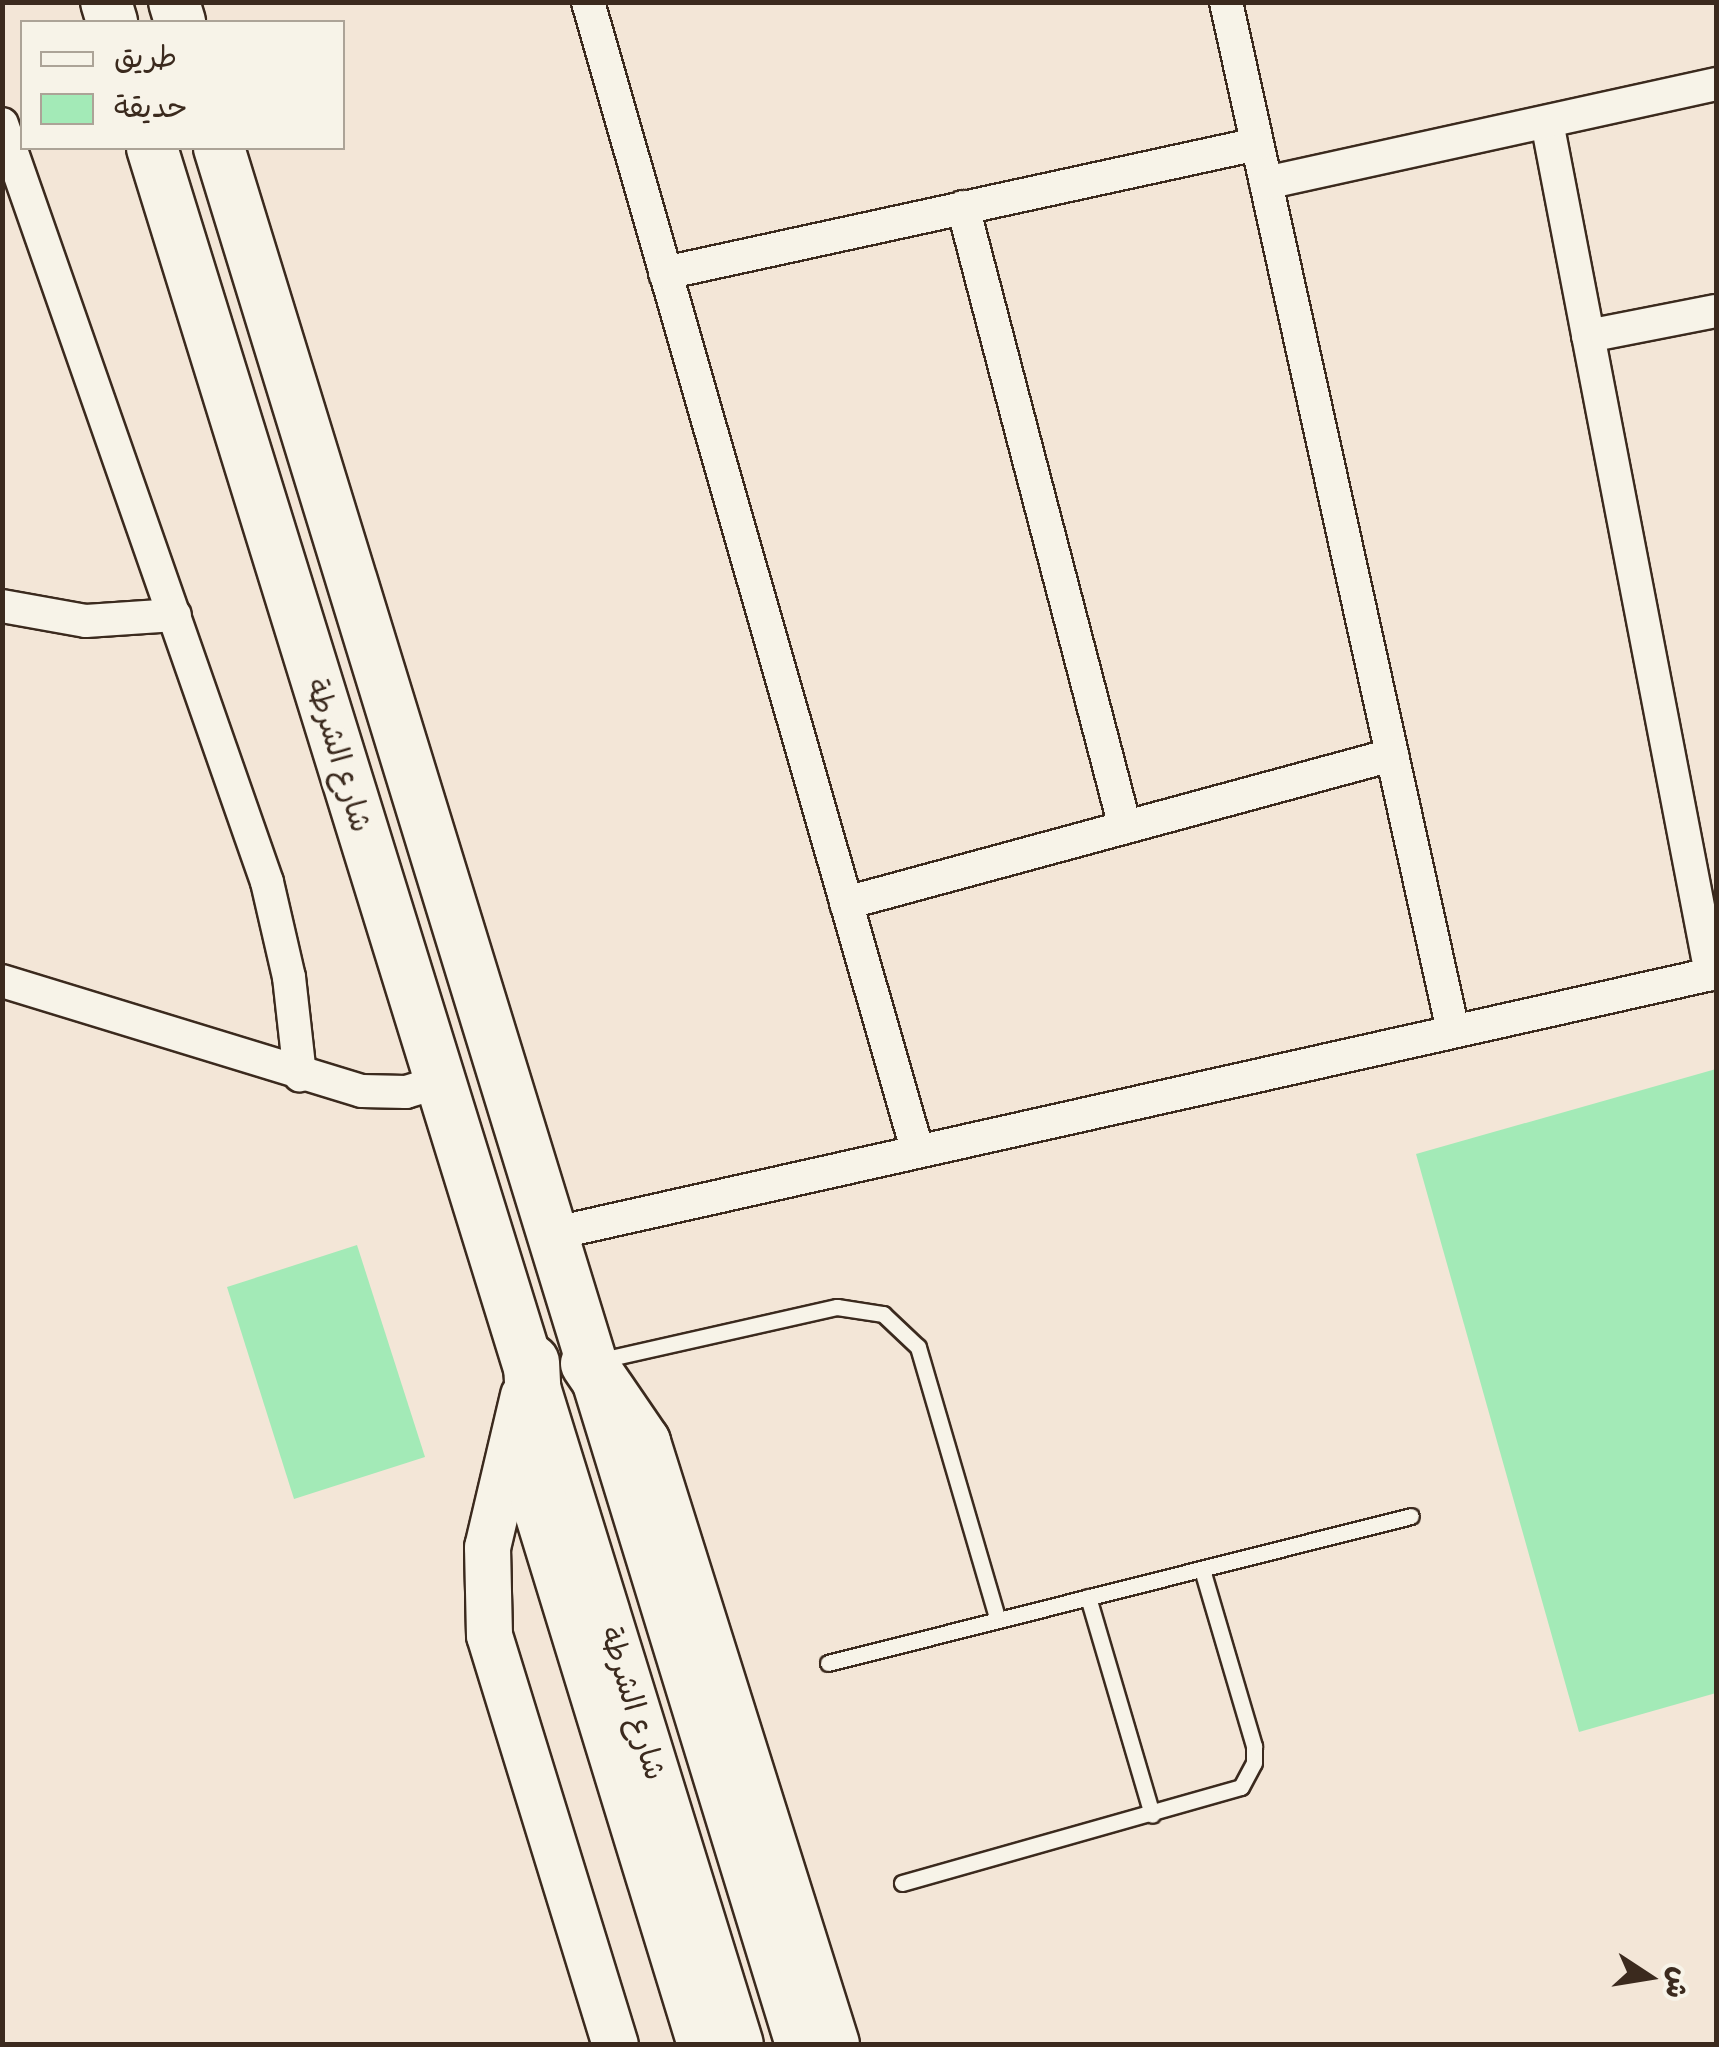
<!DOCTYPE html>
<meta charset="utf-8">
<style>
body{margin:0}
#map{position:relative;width:1719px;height:2047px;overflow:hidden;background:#f3e6d7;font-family:Delius,"Playpen Sans Arabic",sans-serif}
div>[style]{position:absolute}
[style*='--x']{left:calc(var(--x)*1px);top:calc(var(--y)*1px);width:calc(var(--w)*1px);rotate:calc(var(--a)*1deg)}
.green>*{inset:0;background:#a3eab7}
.roads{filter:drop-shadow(2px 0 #3b2a1e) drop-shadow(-2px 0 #3b2a1e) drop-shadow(0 2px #3b2a1e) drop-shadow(0 -2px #3b2a1e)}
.lane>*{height:15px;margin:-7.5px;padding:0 7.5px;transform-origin:7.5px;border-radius:7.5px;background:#f7f3e8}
.street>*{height:32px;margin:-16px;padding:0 16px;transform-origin:16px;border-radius:16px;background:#f7f3e8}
.secondary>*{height:45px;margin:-22.5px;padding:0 22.5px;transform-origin:22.5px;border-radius:22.5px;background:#f7f3e8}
.primary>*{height:50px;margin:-25px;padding:0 25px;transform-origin:25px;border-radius:25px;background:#f7f3e8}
.highway>*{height:55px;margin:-27.5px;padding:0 27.5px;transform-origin:27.5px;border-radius:27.5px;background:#f7f3e8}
span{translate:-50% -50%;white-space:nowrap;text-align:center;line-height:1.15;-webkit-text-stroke:8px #f7f3e8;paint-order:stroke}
.street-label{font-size:30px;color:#3b2a1e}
.frame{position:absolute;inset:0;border:5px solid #3b2a1e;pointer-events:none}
.legend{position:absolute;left:20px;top:20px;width:325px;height:130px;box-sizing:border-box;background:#f7f3e8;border:2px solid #aca397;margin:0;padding:12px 18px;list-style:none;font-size:30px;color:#3b2a1e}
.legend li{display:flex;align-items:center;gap:20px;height:50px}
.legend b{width:50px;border:2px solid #aca397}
.north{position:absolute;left:1599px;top:1927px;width:100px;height:100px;-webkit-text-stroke:8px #f7f3e8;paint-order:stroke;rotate:102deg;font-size:28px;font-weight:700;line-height:40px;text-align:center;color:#3b2a1e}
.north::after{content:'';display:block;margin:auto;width:35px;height:45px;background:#3b2a1e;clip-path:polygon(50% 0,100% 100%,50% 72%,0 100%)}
</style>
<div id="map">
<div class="green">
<i style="clip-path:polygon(1716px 1069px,1716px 1693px,1579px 1732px,1416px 1154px)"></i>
<i style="clip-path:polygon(357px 1245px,425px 1457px,294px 1499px,227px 1287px)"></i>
</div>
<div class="roads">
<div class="lane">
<i style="--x:597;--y:1361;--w:246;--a:-12.7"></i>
<i style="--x:837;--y:1307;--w:47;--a:8.7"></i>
<i style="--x:883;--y:1314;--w:48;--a:43.3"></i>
<i style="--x:918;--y:1347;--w:284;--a:73.7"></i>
<i style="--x:1088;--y:1597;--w:227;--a:73.6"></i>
<i style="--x:828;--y:1663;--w:601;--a:-14.15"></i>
<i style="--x:902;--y:1883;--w:352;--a:-15.8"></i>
<i style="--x:1241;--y:1787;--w:27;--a:-62"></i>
<i style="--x:1254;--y:1763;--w:17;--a:-90"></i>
<i style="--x:1254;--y:1746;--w:184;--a:-106.4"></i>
</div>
<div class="street">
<i style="--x:588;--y:2;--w:1193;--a:74"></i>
<i style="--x:1226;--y:2;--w:1054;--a:77.56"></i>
<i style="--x:1547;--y:122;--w:868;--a:79.1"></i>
<i style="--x:2;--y:124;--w:803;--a:70.73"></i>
<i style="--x:267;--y:882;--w:98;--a:77"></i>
<i style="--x:289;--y:977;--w:99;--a:83.6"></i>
<i style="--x:1266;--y:183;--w:461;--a:-12.4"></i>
<i style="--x:963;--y:207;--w:641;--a:75.36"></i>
<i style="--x:665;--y:273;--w:606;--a:-12.29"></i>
<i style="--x:1588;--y:336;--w:130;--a:-11.1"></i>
<i style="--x:2;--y:606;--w:85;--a:10.1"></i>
<i style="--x:86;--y:621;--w:89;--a:-3.9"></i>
<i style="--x:846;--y:903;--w:566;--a:-15.17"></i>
<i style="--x:2;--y:981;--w:376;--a:17"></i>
<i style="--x:362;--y:1091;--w:44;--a:1.3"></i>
<i style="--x:406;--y:1092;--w:37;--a:-17"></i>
<i style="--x:551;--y:1234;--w:1194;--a:-12.63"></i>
</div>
<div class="secondary">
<i style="--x:523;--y:1395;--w:156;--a:103.3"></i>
<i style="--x:487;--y:1547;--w:88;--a:88.7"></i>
<i style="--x:489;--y:1635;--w:428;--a:72.9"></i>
</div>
<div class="primary">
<i style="--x:106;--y:2;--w:21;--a:73"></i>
<i style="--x:174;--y:2;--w:21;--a:73"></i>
<i style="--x:152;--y:148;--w:1984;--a:72.83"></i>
<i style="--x:219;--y:148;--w:1983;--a:72.94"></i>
</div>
<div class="highway">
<i style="--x:531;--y:1362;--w:137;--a:87.1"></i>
<i style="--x:538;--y:1499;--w:570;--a:72.96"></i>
<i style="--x:588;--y:1363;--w:96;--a:55.6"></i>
<i style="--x:642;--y:1442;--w:631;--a:72.57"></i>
</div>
</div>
<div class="street-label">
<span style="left:340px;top:755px;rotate:73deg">شارع الشرطة</span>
<span style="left:634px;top:1703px;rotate:73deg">شارع الشرطة</span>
</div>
<div class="frame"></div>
<ul class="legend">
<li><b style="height:12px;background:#f7f3e8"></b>طريق</li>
<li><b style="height:28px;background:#a3eab7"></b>حديقة</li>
</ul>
<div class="north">ش</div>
</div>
